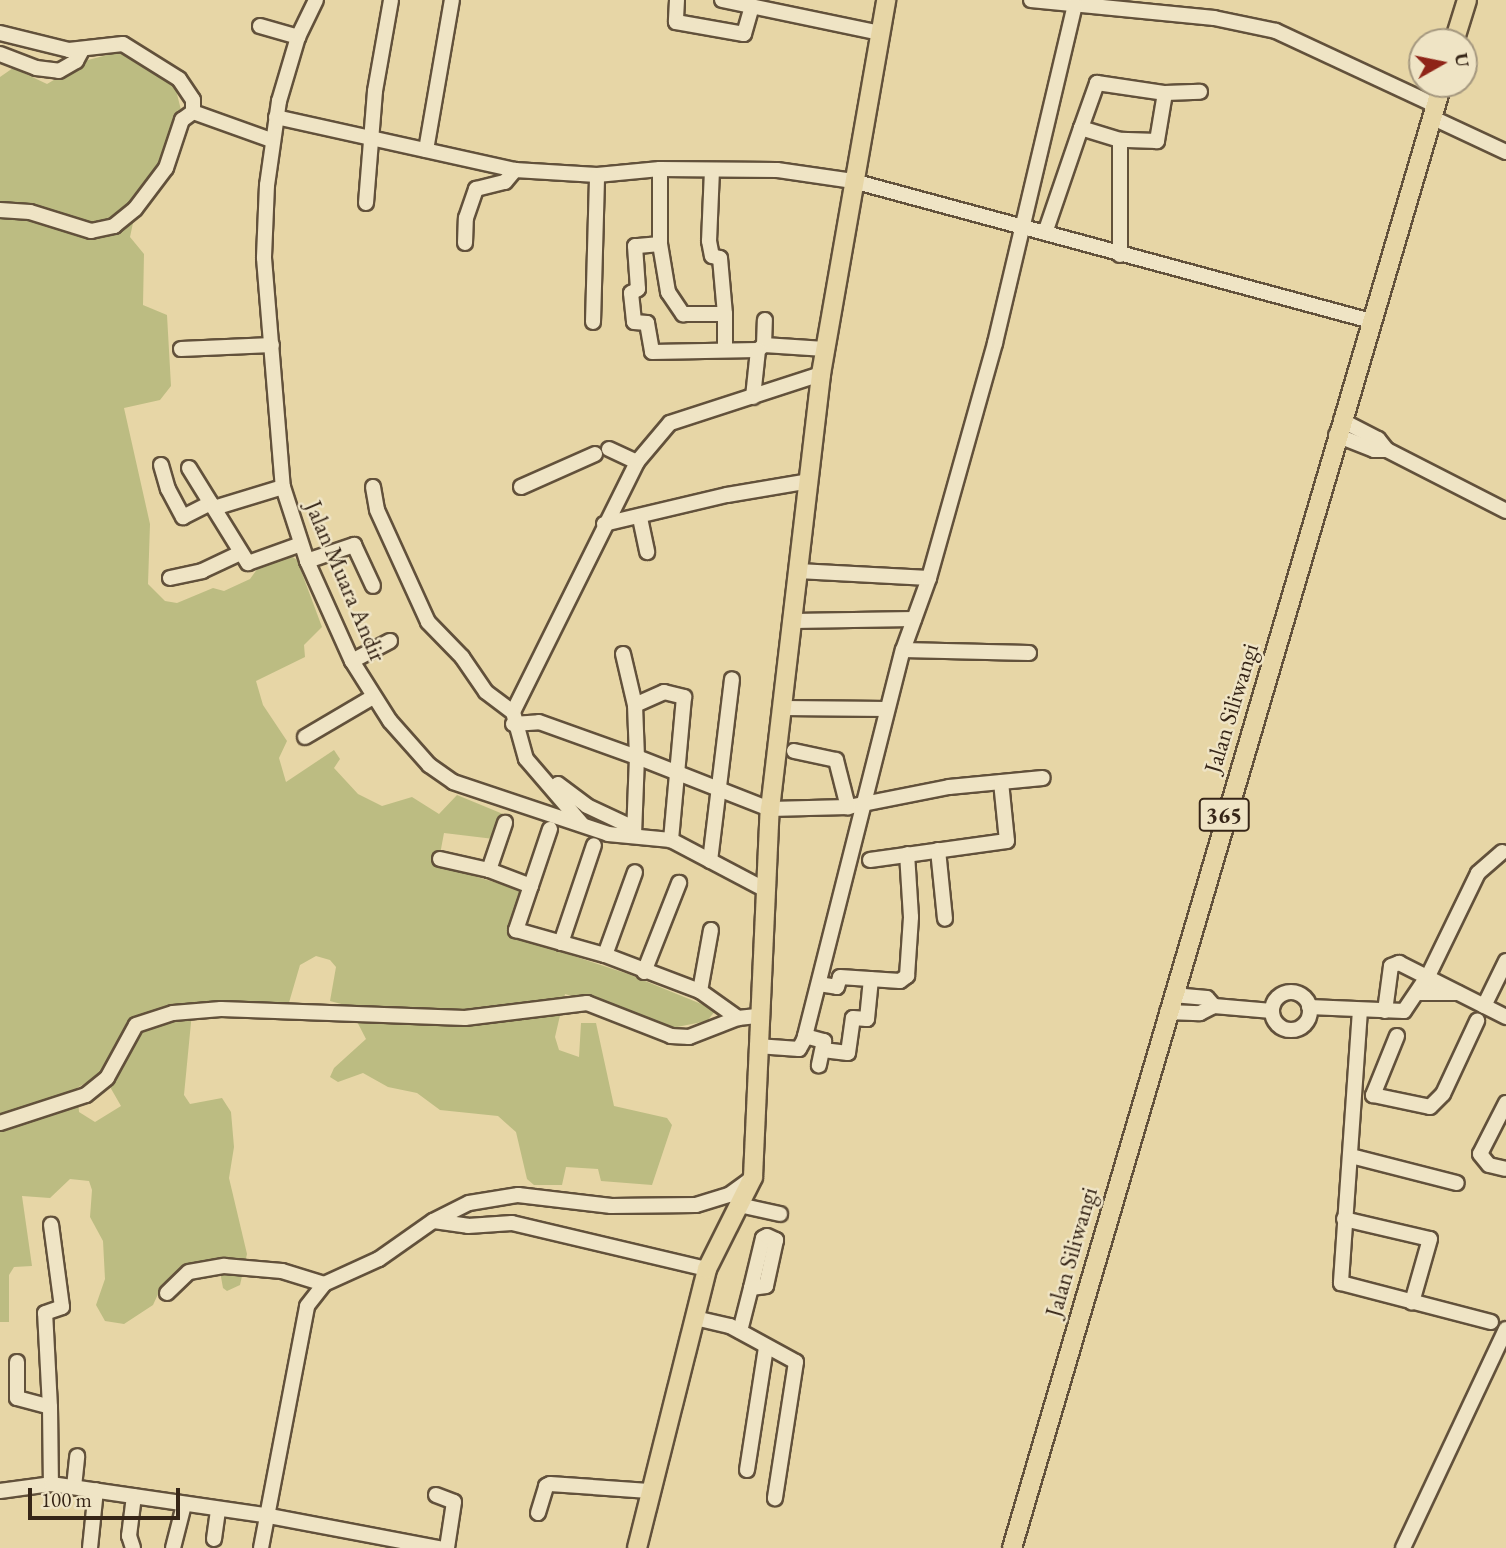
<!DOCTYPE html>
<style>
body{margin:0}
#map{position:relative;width:1506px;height:1548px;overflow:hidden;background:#e7d6a6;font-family:"EB Garamond",serif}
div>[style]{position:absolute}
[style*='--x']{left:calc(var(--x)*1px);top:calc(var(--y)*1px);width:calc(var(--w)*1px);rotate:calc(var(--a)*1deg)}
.green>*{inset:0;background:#bcbc82}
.roads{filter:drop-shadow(2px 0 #62513b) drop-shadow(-2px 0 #62513b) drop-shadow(0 2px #62513b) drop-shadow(0 -2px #62513b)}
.minor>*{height:14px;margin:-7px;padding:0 7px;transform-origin:7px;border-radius:7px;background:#efe4c5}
.minor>.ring{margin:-7px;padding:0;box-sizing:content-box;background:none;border:14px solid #efe4c5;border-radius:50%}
.major>*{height:18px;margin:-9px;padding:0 9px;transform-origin:9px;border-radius:9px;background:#e7d6a6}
span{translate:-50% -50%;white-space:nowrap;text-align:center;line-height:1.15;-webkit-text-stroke:5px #efe4c5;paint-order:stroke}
.shield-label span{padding:2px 5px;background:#efe4c5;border:2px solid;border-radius:5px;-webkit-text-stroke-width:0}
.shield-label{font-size:23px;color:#362517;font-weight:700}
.street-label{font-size:24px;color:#362517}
.north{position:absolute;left:1408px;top:28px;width:70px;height:70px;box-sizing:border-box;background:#efe4c5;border:2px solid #a5987f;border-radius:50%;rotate:81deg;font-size:19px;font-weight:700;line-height:28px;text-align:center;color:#362517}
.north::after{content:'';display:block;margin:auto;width:24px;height:32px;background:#8f2418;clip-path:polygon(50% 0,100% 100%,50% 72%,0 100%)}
.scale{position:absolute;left:28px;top:1488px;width:152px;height:32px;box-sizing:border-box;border:4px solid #362517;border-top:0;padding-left:9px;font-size:21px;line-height:24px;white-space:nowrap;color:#362517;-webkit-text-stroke:5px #efe4c5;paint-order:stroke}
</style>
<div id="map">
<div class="green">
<i style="clip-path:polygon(evenodd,119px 52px,175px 86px,182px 114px,159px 177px,133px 223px,130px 237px,144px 254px,143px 305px,167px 315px,171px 386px,160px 400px,124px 408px,150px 524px,148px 584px,165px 601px,177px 603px,213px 588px,224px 591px,250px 579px,258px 568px,290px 555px,297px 560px,322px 627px,304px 645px,305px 657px,256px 681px,263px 705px,287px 741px,279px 758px,286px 782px,334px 750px,340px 759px,334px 768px,358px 794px,382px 806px,412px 797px,439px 814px,457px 795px,503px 814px,494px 839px,444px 833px,438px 865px,523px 891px,513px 936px,628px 974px,716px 1010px,707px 1021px,672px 1028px,565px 994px,555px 1037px,559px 1050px,579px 1057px,581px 1023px,596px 1023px,614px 1106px,667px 1118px,672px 1125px,652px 1185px,601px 1181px,598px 1169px,566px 1167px,562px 1185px,534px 1185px,527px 1179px,516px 1132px,498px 1116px,440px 1110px,417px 1093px,388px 1087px,363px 1073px,338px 1082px,330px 1077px,334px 1068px,366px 1039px,349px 1006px,330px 1001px,336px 967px,330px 960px,316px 956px,300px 965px,288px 1006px,260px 1002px,193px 1002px,184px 1095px,190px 1104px,222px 1098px,231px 1112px,234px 1147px,229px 1178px,247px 1254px,240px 1285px,227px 1291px,223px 1288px,218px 1260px,197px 1263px,159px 1292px,153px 1305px,124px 1324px,105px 1321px,96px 1305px,105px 1279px,103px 1241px,90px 1217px,92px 1190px,89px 1181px,70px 1179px,50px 1198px,22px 1196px,32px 1266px,14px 1267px,9px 1275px,9px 1322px,0 1322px,0 77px,13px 68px,47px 84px,88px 60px,119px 52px,102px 1073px,121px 1106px,95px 1122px,79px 1112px,77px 1088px,102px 1073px)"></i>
</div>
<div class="roads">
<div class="minor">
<i style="--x:316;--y:0;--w:41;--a:115.9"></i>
<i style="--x:298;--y:37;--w:67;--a:106.5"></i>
<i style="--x:279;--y:101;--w:85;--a:98.1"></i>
<i style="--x:267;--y:185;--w:73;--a:92.4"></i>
<i style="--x:264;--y:258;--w:230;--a:85.3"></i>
<i style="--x:283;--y:487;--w:78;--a:72"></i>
<i style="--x:307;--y:561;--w:110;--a:65.8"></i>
<i style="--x:352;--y:661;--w:71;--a:57.7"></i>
<i style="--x:390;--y:721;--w:59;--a:48.4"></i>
<i style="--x:429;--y:765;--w:29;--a:35"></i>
<i style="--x:453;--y:782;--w:163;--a:18.5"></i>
<i style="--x:608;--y:834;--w:63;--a:5.4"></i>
<i style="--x:671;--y:840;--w:105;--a:27.8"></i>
<i style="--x:677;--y:0;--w:22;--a:93"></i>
<i style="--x:676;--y:22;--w:69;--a:10"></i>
<i style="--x:744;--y:34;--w:29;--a:-74"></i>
<i style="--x:722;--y:0;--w:161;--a:11.8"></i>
<i style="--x:1031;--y:0;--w:184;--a:5.6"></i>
<i style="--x:1214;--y:18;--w:63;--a:11.8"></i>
<i style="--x:1276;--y:31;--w:175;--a:25"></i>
<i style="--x:260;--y:26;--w:40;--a:16"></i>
<i style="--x:0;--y:33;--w:71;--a:13.8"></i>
<i style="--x:69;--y:50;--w:54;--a:-6.3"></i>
<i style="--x:123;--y:44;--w:66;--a:32"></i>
<i style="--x:179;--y:79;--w:25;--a:56"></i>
<i style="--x:193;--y:100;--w:12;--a:90"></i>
<i style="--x:0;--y:54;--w:39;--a:21"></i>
<i style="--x:36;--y:68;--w:23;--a:7"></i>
<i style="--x:59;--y:71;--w:20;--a:-30"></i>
<i style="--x:76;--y:61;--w:13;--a:-61"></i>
<i style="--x:1165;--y:93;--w:49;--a:99.5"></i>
<i style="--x:1157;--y:141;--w:37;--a:-178"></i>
<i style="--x:1120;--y:140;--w:41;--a:-162.9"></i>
<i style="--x:1081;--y:128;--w:48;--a:-70.4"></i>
<i style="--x:1097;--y:83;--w:69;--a:8.4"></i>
<i style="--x:1165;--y:93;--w:35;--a:-2"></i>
<i style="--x:276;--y:117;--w:245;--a:12.5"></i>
<i style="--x:515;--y:170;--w:82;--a:3.5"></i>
<i style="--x:597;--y:175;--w:63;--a:-5.4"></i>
<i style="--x:660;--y:169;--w:117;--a:0.5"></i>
<i style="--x:777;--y:170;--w:77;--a:8.2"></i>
<i style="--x:853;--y:181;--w:537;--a:15.12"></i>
<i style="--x:1431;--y:117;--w:83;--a:25"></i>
<i style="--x:1120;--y:140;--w:115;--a:90"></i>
<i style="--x:426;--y:150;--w:152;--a:-80.2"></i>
<i style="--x:660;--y:169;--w:75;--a:90"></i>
<i style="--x:660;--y:244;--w:49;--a:80.5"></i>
<i style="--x:668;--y:292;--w:27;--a:56"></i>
<i style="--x:683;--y:314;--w:42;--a:0"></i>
<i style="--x:725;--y:314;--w:35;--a:90"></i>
<i style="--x:712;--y:170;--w:71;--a:92.4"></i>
<i style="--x:709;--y:241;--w:15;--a:79"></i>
<i style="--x:712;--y:256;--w:8;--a:14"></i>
<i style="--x:720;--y:258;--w:56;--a:84.9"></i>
<i style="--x:366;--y:203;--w:112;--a:-85.4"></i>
<i style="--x:375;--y:91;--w:92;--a:-80"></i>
<i style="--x:0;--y:210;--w:30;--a:4"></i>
<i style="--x:30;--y:212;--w:64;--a:17.3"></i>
<i style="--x:91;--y:231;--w:24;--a:-12"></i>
<i style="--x:114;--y:226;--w:27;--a:-39"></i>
<i style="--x:135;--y:209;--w:51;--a:-52.9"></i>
<i style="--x:166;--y:168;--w:51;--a:-71.6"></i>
<i style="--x:182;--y:120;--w:14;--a:-36"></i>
<i style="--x:193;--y:112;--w:83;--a:19.7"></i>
<i style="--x:1045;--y:233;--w:111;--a:-71.1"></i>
<i style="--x:465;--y:243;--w:25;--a:-88"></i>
<i style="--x:466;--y:218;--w:31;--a:-71"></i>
<i style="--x:476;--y:189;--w:30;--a:-14"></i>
<i style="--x:505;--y:182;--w:16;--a:-50"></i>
<i style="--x:660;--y:244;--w:25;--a:175"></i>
<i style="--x:635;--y:246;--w:43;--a:86"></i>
<i style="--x:638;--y:289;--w:8;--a:150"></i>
<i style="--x:631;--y:293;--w:29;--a:84"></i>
<i style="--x:634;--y:322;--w:13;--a:4"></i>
<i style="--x:647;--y:323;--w:29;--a:80"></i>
<i style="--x:652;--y:352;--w:106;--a:-1.1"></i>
<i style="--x:758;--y:350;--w:8;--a:-40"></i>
<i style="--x:764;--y:345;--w:25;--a:-88"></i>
<i style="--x:593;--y:322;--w:147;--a:-88.4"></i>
<i style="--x:764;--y:345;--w:61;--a:3.8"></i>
<i style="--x:181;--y:349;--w:91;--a:-2.5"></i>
<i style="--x:753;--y:397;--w:47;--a:-83.9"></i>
<i style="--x:1341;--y:420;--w:42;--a:27.2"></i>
<i style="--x:1378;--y:439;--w:14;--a:51"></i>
<i style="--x:1387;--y:450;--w:134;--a:27.1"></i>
<i style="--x:1336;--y:435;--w:41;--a:21.5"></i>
<i style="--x:1374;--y:450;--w:13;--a:0"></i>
<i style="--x:609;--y:449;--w:31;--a:25"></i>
<i style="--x:161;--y:465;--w:25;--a:74"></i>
<i style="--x:168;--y:489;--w:32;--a:62"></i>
<i style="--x:183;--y:517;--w:31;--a:-27"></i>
<i style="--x:189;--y:468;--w:112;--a:58.2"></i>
<i style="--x:248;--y:563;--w:56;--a:-19.7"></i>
<i style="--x:373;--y:487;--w:23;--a:80"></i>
<i style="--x:377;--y:510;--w:123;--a:65.5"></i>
<i style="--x:428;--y:622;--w:49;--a:45.8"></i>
<i style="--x:462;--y:657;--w:42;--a:55.6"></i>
<i style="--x:486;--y:692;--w:34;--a:37"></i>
<i style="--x:521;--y:487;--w:81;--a:-24"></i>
<i style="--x:214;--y:508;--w:72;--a:-16.9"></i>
<i style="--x:640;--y:518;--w:35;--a:78"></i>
<i style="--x:604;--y:524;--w:126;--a:-13.3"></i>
<i style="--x:727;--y:495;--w:84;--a:-9.6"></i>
<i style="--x:307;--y:561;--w:50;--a:-18.8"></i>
<i style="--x:354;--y:545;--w:45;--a:65.1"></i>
<i style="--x:798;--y:571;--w:131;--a:3.1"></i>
<i style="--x:170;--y:578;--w:33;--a:-12"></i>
<i style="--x:202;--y:571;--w:42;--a:-25.3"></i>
<i style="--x:793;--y:621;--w:121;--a:-0.9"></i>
<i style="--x:1029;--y:653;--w:126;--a:-178.6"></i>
<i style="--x:903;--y:650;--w:77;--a:-70.1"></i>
<i style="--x:929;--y:578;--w:244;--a:-74.3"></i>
<i style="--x:995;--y:343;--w:347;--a:-76.7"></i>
<i style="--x:623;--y:654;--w:52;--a:76.8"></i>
<i style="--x:635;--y:705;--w:52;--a:87.8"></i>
<i style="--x:637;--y:757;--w:143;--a:21.4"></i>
<i style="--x:770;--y:809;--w:78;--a:-1.5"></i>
<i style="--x:848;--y:807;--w:103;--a:-11.2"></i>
<i style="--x:949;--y:787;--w:94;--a:-5.5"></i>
<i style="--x:352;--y:661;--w:43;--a:-27.8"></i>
<i style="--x:635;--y:705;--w:32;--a:-24"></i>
<i style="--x:664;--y:692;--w:21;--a:14"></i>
<i style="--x:684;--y:697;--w:144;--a:95.2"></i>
<i style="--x:783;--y:708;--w:104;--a:0.6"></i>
<i style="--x:513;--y:724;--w:26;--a:-4"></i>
<i style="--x:539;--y:722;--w:104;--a:19.7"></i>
<i style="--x:637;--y:757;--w:77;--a:92.2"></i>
<i style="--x:305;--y:737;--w:79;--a:-30.5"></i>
<i style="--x:794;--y:751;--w:43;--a:12.1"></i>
<i style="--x:836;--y:760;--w:49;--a:75.7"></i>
<i style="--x:558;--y:784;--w:36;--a:37"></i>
<i style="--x:587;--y:806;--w:52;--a:25.1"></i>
<i style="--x:582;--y:824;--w:86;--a:-130.7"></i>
<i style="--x:526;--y:759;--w:49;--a:-105.5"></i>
<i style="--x:513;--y:712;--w:279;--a:-63.6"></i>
<i style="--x:637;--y:462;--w:51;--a:-49.8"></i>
<i style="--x:670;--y:423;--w:159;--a:-18"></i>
<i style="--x:550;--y:829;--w:107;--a:108.6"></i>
<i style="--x:516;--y:930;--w:92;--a:15.7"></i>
<i style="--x:605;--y:955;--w:102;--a:20.8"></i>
<i style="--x:700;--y:991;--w:47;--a:35.4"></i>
<i style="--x:938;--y:850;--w:69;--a:84.2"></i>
<i style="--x:440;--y:859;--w:50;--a:12.7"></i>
<i style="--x:489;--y:870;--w:45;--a:20.9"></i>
<i style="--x:870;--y:860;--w:138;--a:-7.9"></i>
<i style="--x:1007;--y:841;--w:59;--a:-95.8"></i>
<i style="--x:710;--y:861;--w:183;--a:-83.1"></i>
<i style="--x:489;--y:870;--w:50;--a:-71.2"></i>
<i style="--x:561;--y:943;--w:103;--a:-71.4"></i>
<i style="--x:605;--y:955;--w:88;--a:-70.1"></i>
<i style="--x:644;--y:972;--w:96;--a:-68.5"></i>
<i style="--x:819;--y:984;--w:18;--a:9"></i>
<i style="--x:837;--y:987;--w:10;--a:-73"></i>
<i style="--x:840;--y:977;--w:60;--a:3.8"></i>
<i style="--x:900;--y:981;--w:9;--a:-36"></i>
<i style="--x:907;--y:976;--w:59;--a:-86.1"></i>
<i style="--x:911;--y:917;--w:63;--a:-93.6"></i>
<i style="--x:700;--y:991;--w:62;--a:-79.8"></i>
<i class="ring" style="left:1272px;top:992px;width:24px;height:24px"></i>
<i style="--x:1417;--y:993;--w:41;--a:0"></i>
<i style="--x:1173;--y:995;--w:34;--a:5"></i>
<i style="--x:1207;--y:998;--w:11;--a:49"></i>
<i style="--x:1484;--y:1006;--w:50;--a:-63.9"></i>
<i style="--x:1309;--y:1007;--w:95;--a:2.4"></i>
<i style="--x:1404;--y:1011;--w:45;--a:-56"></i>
<i style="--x:1429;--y:974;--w:112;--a:-64.1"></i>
<i style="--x:1478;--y:873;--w:32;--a:-41"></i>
<i style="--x:1360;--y:1010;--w:274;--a:94"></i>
<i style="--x:1341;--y:1283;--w:155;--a:14.6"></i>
<i style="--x:1385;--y:1011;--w:45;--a:-82.4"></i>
<i style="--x:1391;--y:966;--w:9;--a:-21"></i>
<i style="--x:1399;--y:963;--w:120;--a:26.8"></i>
<i style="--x:1167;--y:1012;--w:33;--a:2"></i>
<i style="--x:1200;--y:1013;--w:16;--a:-27"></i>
<i style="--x:1214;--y:1006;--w:58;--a:4.9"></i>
<i style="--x:805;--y:1036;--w:20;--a:15"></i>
<i style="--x:824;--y:1041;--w:25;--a:102"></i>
<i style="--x:1397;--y:1036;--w:64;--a:112.1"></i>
<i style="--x:1373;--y:1095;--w:58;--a:11.9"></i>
<i style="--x:1430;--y:1107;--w:18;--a:-45"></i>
<i style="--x:1443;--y:1094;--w:81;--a:-65"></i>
<i style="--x:757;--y:1046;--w:42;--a:4.1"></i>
<i style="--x:799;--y:1049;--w:10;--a:-61"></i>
<i style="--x:804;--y:1040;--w:402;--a:-75.8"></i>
<i style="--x:823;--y:1050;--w:25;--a:7"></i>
<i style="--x:848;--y:1053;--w:35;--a:-82"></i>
<i style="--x:853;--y:1018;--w:14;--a:4"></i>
<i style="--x:867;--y:1019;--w:40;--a:-84.3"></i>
<i style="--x:1506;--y:1103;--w:57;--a:117"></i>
<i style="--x:1480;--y:1154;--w:14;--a:51"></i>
<i style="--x:1489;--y:1165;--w:17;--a:13"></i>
<i style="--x:0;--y:1123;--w:90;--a:-18"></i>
<i style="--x:86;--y:1095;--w:27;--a:-39"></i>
<i style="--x:107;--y:1078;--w:60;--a:-61.3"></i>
<i style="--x:136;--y:1025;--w:39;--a:-18"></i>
<i style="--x:173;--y:1013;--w:48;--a:-4.8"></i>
<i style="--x:221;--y:1009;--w:244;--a:2.1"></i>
<i style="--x:465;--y:1018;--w:123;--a:-7"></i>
<i style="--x:587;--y:1003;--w:90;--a:21.4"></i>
<i style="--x:671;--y:1036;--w:18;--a:3"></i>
<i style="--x:689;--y:1037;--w:53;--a:-21.2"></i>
<i style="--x:738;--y:1018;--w:19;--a:-6"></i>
<i style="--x:1351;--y:1156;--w:109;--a:14.3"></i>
<i style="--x:739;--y:1205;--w:42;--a:12.4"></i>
<i style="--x:1344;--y:1219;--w:88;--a:13.1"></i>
<i style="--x:1430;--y:1239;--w:66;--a:105.9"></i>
<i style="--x:434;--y:1221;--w:34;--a:8"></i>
<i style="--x:468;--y:1226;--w:44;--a:-3.9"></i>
<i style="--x:512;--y:1223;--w:200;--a:13.3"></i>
<i style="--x:167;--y:1293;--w:30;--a:-44"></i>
<i style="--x:189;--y:1272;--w:36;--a:-10"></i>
<i style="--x:224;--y:1266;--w:58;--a:4.9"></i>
<i style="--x:282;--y:1271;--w:44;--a:17.2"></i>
<i style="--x:695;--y:1318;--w:36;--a:13"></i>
<i style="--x:730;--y:1326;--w:75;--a:28.6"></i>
<i style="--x:796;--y:1362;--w:138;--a:98.8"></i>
<i style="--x:740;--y:1331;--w:44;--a:-75.7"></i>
<i style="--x:751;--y:1288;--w:51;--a:-76.5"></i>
<i style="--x:763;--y:1238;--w:4;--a:-27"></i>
<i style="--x:767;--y:1236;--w:10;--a:24"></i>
<i style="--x:776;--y:1240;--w:47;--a:102.3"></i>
<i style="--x:766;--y:1286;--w:15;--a:172"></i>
<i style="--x:17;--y:1362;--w:36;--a:90"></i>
<i style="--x:17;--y:1398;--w:34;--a:15"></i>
<i style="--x:50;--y:1407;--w:77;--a:89.3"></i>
<i style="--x:50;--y:1407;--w:94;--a:-93"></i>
<i style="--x:45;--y:1313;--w:18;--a:-19"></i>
<i style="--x:62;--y:1307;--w:83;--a:-97.6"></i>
<i style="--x:747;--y:1470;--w:124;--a:-81.2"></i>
<i style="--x:74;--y:1487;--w:31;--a:-84"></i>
<i style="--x:0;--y:1491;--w:51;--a:-7.8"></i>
<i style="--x:51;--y:1484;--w:215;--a:8.3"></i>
<i style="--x:264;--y:1515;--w:178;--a:10.7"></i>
<i style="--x:436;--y:1495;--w:19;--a:21"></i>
<i style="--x:454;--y:1502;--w:47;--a:98.7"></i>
<i style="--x:538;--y:1513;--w:28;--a:-73"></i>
<i style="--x:546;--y:1486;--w:4;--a:-27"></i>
<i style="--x:550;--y:1484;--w:99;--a:4"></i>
<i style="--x:214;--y:1539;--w:30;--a:-82"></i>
<i style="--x:90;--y:1548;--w:58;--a:-84.1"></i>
<i style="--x:133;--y:1548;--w:13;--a:-108"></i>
<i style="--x:129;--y:1536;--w:40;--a:-82.9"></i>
<i style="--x:173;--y:1548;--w:44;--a:-75.7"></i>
<i style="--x:261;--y:1548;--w:246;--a:-79.2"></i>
<i style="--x:307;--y:1306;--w:28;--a:-52"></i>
<i style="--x:324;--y:1284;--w:60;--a:-24.4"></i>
<i style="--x:379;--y:1259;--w:66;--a:-35.1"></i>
<i style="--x:433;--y:1221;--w:40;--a:-26.6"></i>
<i style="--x:469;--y:1203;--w:50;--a:-9.3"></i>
<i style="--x:518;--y:1195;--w:94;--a:6.7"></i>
<i style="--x:611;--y:1206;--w:85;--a:-0.7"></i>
<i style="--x:696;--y:1205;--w:34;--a:-17"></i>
<i style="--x:729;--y:1195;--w:26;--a:-36"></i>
<i style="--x:1403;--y:1548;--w:242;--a:-64.8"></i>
</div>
<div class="major">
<i style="--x:1454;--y:42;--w:44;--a:-72.8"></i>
<i style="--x:637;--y:1548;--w:288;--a:-75.9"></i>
<i style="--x:707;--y:1269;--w:103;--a:-63.4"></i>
<i style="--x:753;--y:1177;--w:368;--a:-87.4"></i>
<i style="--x:770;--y:809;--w:438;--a:-83.3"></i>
<i style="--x:821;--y:374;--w:380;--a:-80.1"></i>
<i style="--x:1012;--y:1548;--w:1526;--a:-73.63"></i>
</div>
</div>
<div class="shield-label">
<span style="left:1224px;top:815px">365</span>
</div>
<div class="street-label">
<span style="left:346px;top:581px;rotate:67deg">Jalan Muara Andir</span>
<span style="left:1231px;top:708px;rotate:-73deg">Jalan Siliwangi</span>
<span style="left:1071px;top:1252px;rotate:-74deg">Jalan Siliwangi</span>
</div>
<div class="north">U</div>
<div class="scale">100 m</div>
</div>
